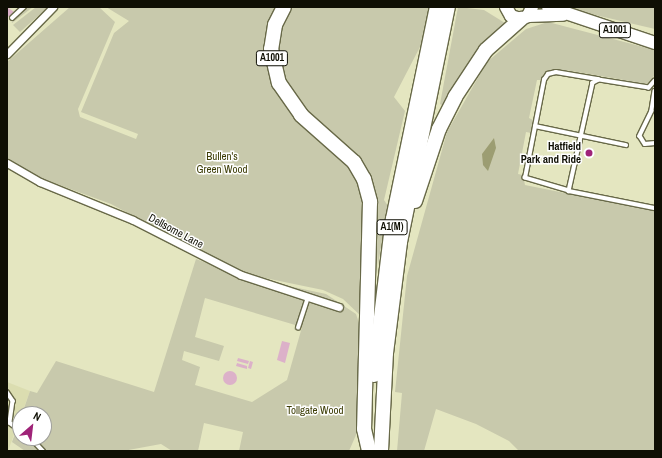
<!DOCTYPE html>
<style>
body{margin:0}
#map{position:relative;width:662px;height:458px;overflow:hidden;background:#e4e6c0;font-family:"Archivo Narrow",sans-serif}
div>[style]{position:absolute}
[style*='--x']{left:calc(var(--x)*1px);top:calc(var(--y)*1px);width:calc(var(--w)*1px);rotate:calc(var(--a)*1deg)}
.built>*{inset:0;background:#dbddb0}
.green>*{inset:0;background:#c8c9ac}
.water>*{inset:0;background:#9c9d72}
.building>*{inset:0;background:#dcb1c9}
.round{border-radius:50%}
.roads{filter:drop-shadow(1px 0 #686948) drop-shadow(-1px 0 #686948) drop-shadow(0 1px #686948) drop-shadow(0 -1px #686948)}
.lane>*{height:3.5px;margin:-1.75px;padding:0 1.75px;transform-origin:1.75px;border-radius:1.75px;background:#fff}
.street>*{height:7px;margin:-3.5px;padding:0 3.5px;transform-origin:3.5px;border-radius:3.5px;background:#fff}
.primary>*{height:12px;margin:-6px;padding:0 6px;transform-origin:6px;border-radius:6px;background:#fff}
.highway>*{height:14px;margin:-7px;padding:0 7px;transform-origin:7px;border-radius:7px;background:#fff}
.dots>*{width:11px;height:11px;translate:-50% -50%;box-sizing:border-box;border:2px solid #fff;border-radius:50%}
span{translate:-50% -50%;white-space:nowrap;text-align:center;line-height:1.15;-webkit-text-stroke:3px #fff;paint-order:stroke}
.shield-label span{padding:1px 3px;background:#fff;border:1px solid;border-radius:3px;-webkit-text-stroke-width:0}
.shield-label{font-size:10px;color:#0f0f04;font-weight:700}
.poi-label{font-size:11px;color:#0f0f04;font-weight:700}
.right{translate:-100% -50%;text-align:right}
.park-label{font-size:11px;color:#3d3d06}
.street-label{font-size:11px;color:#0f0f04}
.frame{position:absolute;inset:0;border:8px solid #0f0f04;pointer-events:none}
.north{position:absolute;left:12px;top:406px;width:40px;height:40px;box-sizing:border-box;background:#fff;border:1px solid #9f9f9b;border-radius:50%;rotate:28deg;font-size:11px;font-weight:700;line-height:16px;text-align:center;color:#0f0f04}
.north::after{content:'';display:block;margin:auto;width:14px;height:18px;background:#9f2378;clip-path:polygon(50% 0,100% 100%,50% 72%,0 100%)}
</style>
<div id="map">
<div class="built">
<i style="clip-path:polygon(7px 382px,30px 391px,8px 451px,7px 451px)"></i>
</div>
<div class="green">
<i style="clip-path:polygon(28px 7px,33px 7px,12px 23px,11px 18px,13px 19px)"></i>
<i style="clip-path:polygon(36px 7px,48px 7px,20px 32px,13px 25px)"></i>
<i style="clip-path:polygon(70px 7px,99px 7px,115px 22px,78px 109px,80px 117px,136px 139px,138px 134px,81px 112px,114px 33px,129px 21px,106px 7px,281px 7px,273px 21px,282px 97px,310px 133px,342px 153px,358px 175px,366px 198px,363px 318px,343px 299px,323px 290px,251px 275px,217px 261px,111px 204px,35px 176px,7px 160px,7px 62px)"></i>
<i style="clip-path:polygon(293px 7px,429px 7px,421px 45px,394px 97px,405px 111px,384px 200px,388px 206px,378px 265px,372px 183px,300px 109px,301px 103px,281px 73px,277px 46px,282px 23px)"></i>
<i style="clip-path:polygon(458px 7px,484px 10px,505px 23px,446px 108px,440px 104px)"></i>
<i style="clip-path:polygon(563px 7px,655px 7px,655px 29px,574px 10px)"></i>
<i style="clip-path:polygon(548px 22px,655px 50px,654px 76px,647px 84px,565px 70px,544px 73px,541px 80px,537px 80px,529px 118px,533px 120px,531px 133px,526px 132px,518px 174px,523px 175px,525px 185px,655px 211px,655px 451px,519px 451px,509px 441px,476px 424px,436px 409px,424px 451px,397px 451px,402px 393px,395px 392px,407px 276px,447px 132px,487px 62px,526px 29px)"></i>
<i style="clip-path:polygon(evenodd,196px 259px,238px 275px,326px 294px,356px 314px,360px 326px,356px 435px,349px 451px,239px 451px,243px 432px,204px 423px,198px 451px,172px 451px,161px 444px,123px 451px,25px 451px,12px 442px,20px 420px,20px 438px,44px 438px,44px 414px,22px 414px,30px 391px,37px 393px,56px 361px,154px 392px,196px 259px,205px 298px,302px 327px,287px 380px,252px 402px,195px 385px,200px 367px,182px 360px,184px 351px,219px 361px,224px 346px,195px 337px,205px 298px)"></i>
</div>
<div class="water">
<i style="clip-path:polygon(494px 138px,496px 148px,488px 171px,483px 165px,482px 154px)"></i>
</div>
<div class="building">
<i style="clip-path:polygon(7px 7px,14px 12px,8px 17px,7px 16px)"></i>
<i style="clip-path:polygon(282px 341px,290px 343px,285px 363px,277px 360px)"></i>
<i style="clip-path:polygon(238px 358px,249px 361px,248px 364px,237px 361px)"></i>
<i style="clip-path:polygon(250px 361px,253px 362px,251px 369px,248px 368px)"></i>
<i style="clip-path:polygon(237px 363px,247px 366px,247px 369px,236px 366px)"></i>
<i class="round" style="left:223px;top:371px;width:14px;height:14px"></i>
</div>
<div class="roads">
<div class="lane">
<i style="--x:12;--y:18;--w:16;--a:-43"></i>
<i style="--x:655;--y:81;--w:9;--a:131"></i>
<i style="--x:649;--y:88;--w:51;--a:-170.9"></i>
<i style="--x:599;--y:80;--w:7;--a:153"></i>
<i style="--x:593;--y:83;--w:111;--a:102.5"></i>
<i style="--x:569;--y:191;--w:88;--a:11.2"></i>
<i style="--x:655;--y:91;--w:20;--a:99"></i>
<i style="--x:652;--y:111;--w:28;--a:116"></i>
<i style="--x:640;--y:136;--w:9;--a:58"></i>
<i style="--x:645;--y:144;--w:10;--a:-6"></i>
<i style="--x:535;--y:126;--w:93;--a:11.8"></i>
<i style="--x:569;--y:191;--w:46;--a:-163.5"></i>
<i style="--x:525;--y:178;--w:100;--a:-79"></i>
<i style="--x:544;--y:80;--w:7;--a:-56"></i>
<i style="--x:548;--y:74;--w:8;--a:-14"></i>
<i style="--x:556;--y:72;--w:43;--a:9.5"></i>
<i style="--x:298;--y:328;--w:32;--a:-72"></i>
<i style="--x:7;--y:392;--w:11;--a:56"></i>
<i style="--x:13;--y:401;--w:22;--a:98"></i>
<i style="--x:10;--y:423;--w:12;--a:35"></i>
<i style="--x:31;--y:438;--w:18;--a:47"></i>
</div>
<div class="street">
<i style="--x:7;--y:54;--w:66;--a:-45.6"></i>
<i style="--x:7;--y:163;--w:38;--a:30"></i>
<i style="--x:40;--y:182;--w:100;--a:22.2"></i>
<i style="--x:133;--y:220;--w:121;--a:27"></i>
<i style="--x:241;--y:275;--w:103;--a:18.1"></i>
</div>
<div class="primary">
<i style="--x:506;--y:7;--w:10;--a:61"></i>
<i style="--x:511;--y:16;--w:10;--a:17"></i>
<i style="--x:521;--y:19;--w:8;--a:-23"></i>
<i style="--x:528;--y:16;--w:10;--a:-66"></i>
<i style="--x:548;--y:7;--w:113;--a:18.6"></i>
<i style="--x:528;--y:16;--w:35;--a:-2"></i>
</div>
<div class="highway">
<i style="--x:284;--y:7;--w:20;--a:117"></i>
<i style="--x:275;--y:25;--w:24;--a:99"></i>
<i style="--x:271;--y:49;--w:35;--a:77"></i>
<i style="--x:279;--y:83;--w:39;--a:55"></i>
<i style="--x:301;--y:115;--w:71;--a:41.6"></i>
<i style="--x:354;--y:162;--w:20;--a:60"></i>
<i style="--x:364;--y:179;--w:24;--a:75"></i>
<i style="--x:370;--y:202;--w:227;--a:91.5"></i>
<i style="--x:364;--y:429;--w:23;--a:77"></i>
<i style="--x:415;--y:201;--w:76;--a:-71.6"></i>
<i style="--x:439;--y:129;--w:36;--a:-63"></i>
<i style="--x:455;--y:97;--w:56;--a:-56.6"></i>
<i style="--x:486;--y:50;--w:47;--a:-41.5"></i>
<i style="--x:374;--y:375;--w:157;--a:-83.1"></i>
<i style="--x:393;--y:219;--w:217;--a:-78.3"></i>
<i style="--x:381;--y:451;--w:98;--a:-87.1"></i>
<i style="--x:386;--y:353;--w:112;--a:-82.8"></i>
<i style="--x:400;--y:242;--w:240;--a:-78.5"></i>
</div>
</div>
<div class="dots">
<i style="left:589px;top:153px;background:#9f2378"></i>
</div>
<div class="shield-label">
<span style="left:615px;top:30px">A1001</span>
<span style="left:272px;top:58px">A1001</span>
<span style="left:392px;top:227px">A1(M)</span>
</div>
<div class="poi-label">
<span class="right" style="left:581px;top:153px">Hatfield<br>Park and Ride</span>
</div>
<div class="park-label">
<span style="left:222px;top:163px">Bullen's<br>Green Wood</span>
<span style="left:315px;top:410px">Tollgate Wood</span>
</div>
<div class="street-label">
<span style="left:176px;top:231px;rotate:28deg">Dellsome Lane</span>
</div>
<div class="frame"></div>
<div class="north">N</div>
</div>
